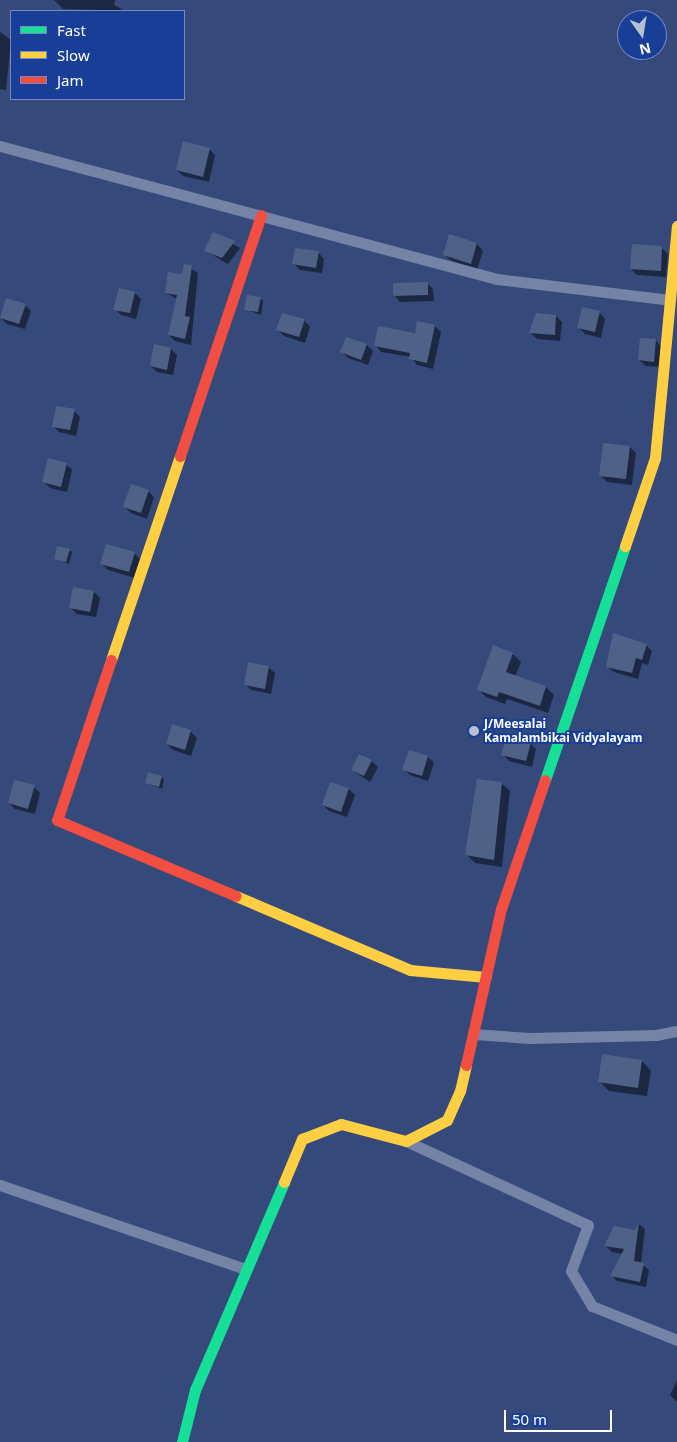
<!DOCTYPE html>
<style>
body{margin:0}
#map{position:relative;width:677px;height:1442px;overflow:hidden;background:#354a7b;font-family:"Noto Sans",sans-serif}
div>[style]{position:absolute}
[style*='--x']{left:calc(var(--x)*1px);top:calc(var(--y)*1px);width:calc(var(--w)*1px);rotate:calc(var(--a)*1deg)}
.shadow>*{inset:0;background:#0007}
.building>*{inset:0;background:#506188}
.street>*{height:11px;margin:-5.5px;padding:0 5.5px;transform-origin:5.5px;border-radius:5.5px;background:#7483a6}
.fast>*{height:11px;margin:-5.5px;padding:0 5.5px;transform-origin:5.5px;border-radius:5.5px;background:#16e098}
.slow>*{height:11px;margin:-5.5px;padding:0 5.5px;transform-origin:5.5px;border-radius:5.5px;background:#ffcf43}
.jam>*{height:11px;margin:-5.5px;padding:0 5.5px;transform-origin:5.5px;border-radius:5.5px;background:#f24e42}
.dots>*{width:14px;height:14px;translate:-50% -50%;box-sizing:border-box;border:2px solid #183e98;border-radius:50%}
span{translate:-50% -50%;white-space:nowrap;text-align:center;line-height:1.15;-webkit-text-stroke:4px #183e98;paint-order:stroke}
.poi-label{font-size:12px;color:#fff;font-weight:700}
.left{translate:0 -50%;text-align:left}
.legend{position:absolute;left:10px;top:10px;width:175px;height:90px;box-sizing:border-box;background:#183e98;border:1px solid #748bc1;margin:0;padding:6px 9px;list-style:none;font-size:15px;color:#fff}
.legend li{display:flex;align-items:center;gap:10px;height:25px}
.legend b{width:25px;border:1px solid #748bc1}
.north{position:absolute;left:617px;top:10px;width:50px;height:50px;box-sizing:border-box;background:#183e98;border:1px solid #748bc1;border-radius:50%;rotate:167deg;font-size:14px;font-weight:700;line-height:20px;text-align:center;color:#fff}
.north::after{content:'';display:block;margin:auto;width:18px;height:22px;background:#b8c0d1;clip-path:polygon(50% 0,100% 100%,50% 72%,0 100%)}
.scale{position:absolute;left:504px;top:1410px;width:108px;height:22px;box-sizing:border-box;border:2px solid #fff;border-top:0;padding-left:6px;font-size:15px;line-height:18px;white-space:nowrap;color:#fff;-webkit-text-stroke:4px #183e98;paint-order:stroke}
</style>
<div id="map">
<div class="shadow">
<i style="clip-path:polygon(54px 0,115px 0,114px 5px,125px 11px,63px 9px)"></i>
<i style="clip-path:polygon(0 32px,11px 40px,6px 90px,0 89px)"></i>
<i style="clip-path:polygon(209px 149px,215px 155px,209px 182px,183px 176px,177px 170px)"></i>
<i style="clip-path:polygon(213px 233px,240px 248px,228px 264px,206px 251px)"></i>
<i style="clip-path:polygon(450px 236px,477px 244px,483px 251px,477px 269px,450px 260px,444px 254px)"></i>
<i style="clip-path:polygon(662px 248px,668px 254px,666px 277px,637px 275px,631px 269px)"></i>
<i style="clip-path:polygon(318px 252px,324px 259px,322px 273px,300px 270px,294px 264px)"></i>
<i style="clip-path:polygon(185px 265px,198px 273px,191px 345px,175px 341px,169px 335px,177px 299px,166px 293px,183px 276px)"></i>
<i style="clip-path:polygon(427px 283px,433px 289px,434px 301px,400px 302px,394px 295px)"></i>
<i style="clip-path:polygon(135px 293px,141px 299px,136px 319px,121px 315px,115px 309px)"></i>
<i style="clip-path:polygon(260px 298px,263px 301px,261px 315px,245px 309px)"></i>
<i style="clip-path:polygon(25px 305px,31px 311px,25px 329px,7px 324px,1px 318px)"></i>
<i style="clip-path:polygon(599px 312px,605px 319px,601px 338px,585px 334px,579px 328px)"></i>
<i style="clip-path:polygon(556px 316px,562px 322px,560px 341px,537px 339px,531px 333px)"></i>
<i style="clip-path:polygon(304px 320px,310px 327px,305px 343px,284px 336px,278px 330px)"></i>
<i style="clip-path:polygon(435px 326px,441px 332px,433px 369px,417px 365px,411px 357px,381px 352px,375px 345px)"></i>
<i style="clip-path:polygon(347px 338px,367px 345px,373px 351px,368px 365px,348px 358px,342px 352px)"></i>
<i style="clip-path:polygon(656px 341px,662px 347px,660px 367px,646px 366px,639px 360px)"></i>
<i style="clip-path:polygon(155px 346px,171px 349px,177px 355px,173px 375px,157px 372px,151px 366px)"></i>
<i style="clip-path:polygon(74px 411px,80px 417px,76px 436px,59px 432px,53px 426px)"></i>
<i style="clip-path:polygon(630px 447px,636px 453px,632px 485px,607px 482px,601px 476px)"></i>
<i style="clip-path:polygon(66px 464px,72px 470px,67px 492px,50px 488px,44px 482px)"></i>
<i style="clip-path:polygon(148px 491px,154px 497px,147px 519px,131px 513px,125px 507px)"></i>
<i style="clip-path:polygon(69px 550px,72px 552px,69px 564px,56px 558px)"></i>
<i style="clip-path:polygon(134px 553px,140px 559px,135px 578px,108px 570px,102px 564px)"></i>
<i style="clip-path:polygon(94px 592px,100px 598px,96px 617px,77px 614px,71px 608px)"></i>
<i style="clip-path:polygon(646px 645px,652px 651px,648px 665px,642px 663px,638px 679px,614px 672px,607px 666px)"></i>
<i style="clip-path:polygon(513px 654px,521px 662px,515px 677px,546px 687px,554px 695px,548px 713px,507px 699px,505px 704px,486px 697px,478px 689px)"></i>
<i style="clip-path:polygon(268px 667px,275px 673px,271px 694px,251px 690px,245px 684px)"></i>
<i style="clip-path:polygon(173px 726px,191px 732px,197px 738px,191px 756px,173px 750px,167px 744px)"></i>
<i style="clip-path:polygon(530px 743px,536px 749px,532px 767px,509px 761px,503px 754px)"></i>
<i style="clip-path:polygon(410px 752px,428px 757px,434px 763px,428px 781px,410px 775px,404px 769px)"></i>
<i style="clip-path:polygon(371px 761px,378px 767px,370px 782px,352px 770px)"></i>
<i style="clip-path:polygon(161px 777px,164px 780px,162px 789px,147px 783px)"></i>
<i style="clip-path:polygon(501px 783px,510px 791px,502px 867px,475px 863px,467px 855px)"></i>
<i style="clip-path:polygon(34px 787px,40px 793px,35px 814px,15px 809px,9px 803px)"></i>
<i style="clip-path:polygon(349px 789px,355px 795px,347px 817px,329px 811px,323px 805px)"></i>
<i style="clip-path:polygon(642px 1061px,651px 1071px,647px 1096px,609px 1091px,599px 1081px)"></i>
<i style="clip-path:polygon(639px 1224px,645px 1229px,641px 1263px,649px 1270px,646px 1287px,617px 1281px,611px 1275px,623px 1254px,612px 1252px,606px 1246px,636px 1231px)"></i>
<i style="clip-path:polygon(677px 1380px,677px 1402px,670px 1395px)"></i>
</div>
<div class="building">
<i style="clip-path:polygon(183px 141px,210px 148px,203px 177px,176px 170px)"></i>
<i style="clip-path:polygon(213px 232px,235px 241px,222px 258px,204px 251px)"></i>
<i style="clip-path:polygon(449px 234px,477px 243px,471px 264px,443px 255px)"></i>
<i style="clip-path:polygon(632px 244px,662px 246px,661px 271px,630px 269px)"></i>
<i style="clip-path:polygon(295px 248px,319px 251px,316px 268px,292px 264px)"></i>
<i style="clip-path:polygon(184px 264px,192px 265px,185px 316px,190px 317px,185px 339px,168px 335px,177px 295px,165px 293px,168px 272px,182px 274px)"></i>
<i style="clip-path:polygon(428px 282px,428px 295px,393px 296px,393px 283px)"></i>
<i style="clip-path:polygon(119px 288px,135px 292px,130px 313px,113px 310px)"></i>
<i style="clip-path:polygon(247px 295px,261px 297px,258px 312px,244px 310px)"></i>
<i style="clip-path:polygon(6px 298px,26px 304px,19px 324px,0 318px)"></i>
<i style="clip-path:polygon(582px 307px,600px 311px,595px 332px,577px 328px)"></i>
<i style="clip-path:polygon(282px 313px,305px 319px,299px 337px,276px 330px)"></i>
<i style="clip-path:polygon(536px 313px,556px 315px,555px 335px,529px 333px)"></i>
<i style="clip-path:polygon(417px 321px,435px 325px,427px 363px,409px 359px,410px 353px,374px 346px,378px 326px,415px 333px)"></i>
<i style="clip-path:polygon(346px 337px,367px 344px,361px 360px,340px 352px)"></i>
<i style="clip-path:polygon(640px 338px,656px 339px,654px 362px,638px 360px)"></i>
<i style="clip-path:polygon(154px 344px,171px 348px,167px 370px,150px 366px)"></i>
<i style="clip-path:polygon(56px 406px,75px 409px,70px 430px,52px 427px)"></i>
<i style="clip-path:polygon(603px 443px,630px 446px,626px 479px,599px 476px)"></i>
<i style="clip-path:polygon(48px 458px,67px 463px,61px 487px,42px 482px)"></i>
<i style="clip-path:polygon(131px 484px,149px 490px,141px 513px,123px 507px)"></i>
<i style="clip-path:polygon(106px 544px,135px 552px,129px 572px,100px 564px)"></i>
<i style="clip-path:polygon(57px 546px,70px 549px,66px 562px,54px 559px)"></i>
<i style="clip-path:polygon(73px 587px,94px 591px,90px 612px,69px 608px)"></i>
<i style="clip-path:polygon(613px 633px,647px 644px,642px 660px,636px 658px,632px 673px,606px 667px)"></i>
<i style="clip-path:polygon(493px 645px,513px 653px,506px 672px,546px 686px,540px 706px,499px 692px,497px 697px,477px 690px)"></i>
<i style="clip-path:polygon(248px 662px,269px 666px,265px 689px,244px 685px)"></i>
<i style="clip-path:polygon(172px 724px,191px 730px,185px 750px,166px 744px)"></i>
<i style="clip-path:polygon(507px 736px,531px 742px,526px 761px,501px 755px)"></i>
<i style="clip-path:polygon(409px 750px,428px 756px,422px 776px,402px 770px)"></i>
<i style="clip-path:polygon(359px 754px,372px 760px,364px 776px,351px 770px)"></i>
<i style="clip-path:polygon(148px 772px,162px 776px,159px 787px,145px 783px)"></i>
<i style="clip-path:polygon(477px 779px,502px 782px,494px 860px,465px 855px)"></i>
<i style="clip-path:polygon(14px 780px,35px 785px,28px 809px,8px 803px)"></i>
<i style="clip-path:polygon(330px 782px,349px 788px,341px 812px,322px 805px)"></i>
<i style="clip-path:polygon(602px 1054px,642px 1060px,638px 1088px,598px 1082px)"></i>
<i style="clip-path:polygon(639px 1222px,634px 1261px,644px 1263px,640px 1282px,610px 1276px,624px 1249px,604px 1246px,614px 1226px,635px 1230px)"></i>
</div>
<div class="street">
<i style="--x:0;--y:146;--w:514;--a:14.98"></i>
<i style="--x:497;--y:279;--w:174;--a:6.9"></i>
<i style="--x:473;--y:1034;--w:57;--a:4"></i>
<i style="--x:530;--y:1038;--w:126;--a:-1.4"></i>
<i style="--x:656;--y:1035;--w:21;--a:-11"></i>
<i style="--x:406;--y:1141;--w:200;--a:24.8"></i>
<i style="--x:588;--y:1225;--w:49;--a:110.3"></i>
<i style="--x:571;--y:1271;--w:41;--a:59"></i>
<i style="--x:592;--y:1306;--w:92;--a:21.8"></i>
<i style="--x:0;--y:1185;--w:260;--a:18.9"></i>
</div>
<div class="fast">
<i style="--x:545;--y:780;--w:247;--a:-71.1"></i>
<i style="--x:182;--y:1442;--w:54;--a:-76"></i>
<i style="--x:195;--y:1390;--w:226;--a:-66.8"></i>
</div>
<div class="slow">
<i style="--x:625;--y:546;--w:93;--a:-71.2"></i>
<i style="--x:655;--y:458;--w:233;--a:-84.6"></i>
<i style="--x:111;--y:660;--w:215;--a:-71.3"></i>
<i style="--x:236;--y:896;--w:189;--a:23"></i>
<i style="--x:410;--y:970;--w:76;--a:5.3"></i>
<i style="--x:284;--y:1182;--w:47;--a:-67.3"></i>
<i style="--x:302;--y:1139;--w:42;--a:-21"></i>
<i style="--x:341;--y:1124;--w:67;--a:14.7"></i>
<i style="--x:406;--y:1141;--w:46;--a:-27.1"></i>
<i style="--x:447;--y:1120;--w:32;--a:-66"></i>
<i style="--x:460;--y:1091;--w:27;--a:-77"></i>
</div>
<div class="jam">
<i style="--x:180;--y:456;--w:254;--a:-71.4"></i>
<i style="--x:111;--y:660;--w:169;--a:108.6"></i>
<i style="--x:57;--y:820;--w:194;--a:23"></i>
<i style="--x:466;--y:1065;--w:160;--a:-77.4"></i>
<i style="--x:501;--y:909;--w:136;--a:-71.2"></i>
</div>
<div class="dots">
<i style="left:474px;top:731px;background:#b8c0d1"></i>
</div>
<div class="poi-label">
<span class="left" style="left:484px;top:731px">J/Meesalai<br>Kamalambikai Vidyalayam</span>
</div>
<ul class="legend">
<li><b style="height:6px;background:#16e098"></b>Fast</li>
<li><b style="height:6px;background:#ffcf43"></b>Slow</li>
<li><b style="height:6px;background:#f24e42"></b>Jam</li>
</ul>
<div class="north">N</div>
<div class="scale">50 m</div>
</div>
